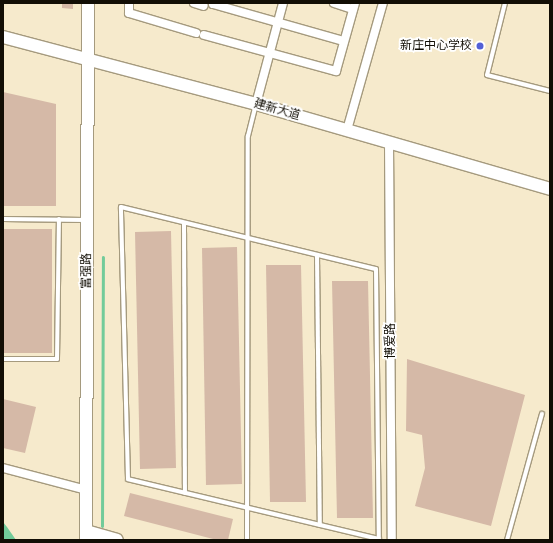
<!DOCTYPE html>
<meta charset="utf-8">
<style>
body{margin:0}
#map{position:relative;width:553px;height:543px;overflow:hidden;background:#f6eacc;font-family:"Asap Condensed","Noto Sans SC",sans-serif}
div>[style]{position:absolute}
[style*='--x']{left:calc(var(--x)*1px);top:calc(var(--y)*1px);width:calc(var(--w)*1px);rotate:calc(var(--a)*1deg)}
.water>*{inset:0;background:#72cb9a}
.stream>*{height:3px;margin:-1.5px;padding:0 1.5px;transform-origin:1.5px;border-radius:1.5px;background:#72cb9a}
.building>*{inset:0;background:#d5b9a7}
.roads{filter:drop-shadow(1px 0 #a59a7e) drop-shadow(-1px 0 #a59a7e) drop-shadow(0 1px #a59a7e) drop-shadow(0 -1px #a59a7e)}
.lane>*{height:4px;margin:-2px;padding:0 2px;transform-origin:2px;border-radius:2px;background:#fff}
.street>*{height:8px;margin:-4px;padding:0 4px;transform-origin:4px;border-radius:4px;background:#fff}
.secondary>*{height:12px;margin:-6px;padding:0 6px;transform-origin:6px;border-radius:6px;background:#fff}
.dots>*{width:11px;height:11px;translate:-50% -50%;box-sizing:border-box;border:2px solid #fff;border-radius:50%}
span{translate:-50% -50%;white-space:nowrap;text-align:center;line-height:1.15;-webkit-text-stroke:3.5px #fff;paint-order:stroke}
.poi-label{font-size:12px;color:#120e05}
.right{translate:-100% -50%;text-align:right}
.street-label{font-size:12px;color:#120e05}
.frame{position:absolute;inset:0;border:4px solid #120e05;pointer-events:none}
</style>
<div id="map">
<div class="water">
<i style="clip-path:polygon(3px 522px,7px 527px,16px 540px,3px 540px)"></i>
</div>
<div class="stream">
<i style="--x:102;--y:526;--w:269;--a:-89.8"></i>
</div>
<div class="building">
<i style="clip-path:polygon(62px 3px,73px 3px,73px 9px,62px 8px)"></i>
<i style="clip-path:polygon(3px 92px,56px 104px,56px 206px,3px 206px)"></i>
<i style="clip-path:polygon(3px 229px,52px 229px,52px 353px,3px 353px)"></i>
<i style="clip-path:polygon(171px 231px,176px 468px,140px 469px,135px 232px)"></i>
<i style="clip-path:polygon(237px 247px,242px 484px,206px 485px,202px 248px)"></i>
<i style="clip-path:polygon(266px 265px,301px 265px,306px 502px,270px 502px)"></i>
<i style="clip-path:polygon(332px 281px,368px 281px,373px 518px,337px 518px)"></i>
<i style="clip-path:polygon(407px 359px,525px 395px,491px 526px,415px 506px,425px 468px,422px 435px,406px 431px)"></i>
<i style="clip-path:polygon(3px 399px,36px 407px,25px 453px,3px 448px)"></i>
<i style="clip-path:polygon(130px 493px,233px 519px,228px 540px,217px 540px,124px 516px)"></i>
</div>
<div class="roads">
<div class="lane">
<i style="--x:505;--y:3;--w:74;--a:104"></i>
<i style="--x:487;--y:75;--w:65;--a:14.3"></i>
<i style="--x:121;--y:207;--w:262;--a:13.7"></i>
<i style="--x:376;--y:269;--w:270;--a:89.4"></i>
<i style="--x:379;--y:539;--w:258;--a:-166.6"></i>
<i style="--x:128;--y:479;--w:272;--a:-91.5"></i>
<i style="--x:3;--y:219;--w:82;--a:0.7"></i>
<i style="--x:184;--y:223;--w:270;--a:89.8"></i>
<i style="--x:317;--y:255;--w:270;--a:89.4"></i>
<i style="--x:3;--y:359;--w:54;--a:0"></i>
<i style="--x:57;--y:359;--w:140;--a:-89.2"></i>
<i style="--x:247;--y:540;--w:404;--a:-89.9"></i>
<i style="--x:248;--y:136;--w:32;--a:-76"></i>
<i style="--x:507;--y:540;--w:131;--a:-74.5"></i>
</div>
<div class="street">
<i style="--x:129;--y:3;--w:10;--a:90"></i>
<i style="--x:129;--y:13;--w:70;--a:16.6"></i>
<i style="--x:194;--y:3;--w:10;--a:17"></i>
<i style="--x:334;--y:3;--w:20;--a:18"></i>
<i style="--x:213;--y:4;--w:136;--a:15.8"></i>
<i style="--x:204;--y:35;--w:137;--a:15.3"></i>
<i style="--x:336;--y:71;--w:71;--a:-74.4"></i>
<i style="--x:256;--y:104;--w:105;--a:-75"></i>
<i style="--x:347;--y:130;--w:132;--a:-74.2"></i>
<i style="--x:389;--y:142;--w:398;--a:89.6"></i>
<i style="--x:3;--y:468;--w:86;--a:14.8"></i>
</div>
<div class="secondary">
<i style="--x:3;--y:37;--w:262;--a:14.8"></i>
<i style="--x:256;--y:104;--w:306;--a:16.1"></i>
<i style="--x:86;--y:531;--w:32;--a:16"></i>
<i style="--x:86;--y:540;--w:537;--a:-89.79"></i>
</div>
</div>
<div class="dots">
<i style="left:480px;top:46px;background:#5360d6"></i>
</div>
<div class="poi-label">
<span class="right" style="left:472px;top:46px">新庄中心学校</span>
</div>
<div class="street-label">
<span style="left:277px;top:110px;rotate:16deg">建新大道</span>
<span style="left:87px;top:271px;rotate:-90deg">富强路</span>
<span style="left:391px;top:341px;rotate:-90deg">博爱路</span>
</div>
<div class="frame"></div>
</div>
